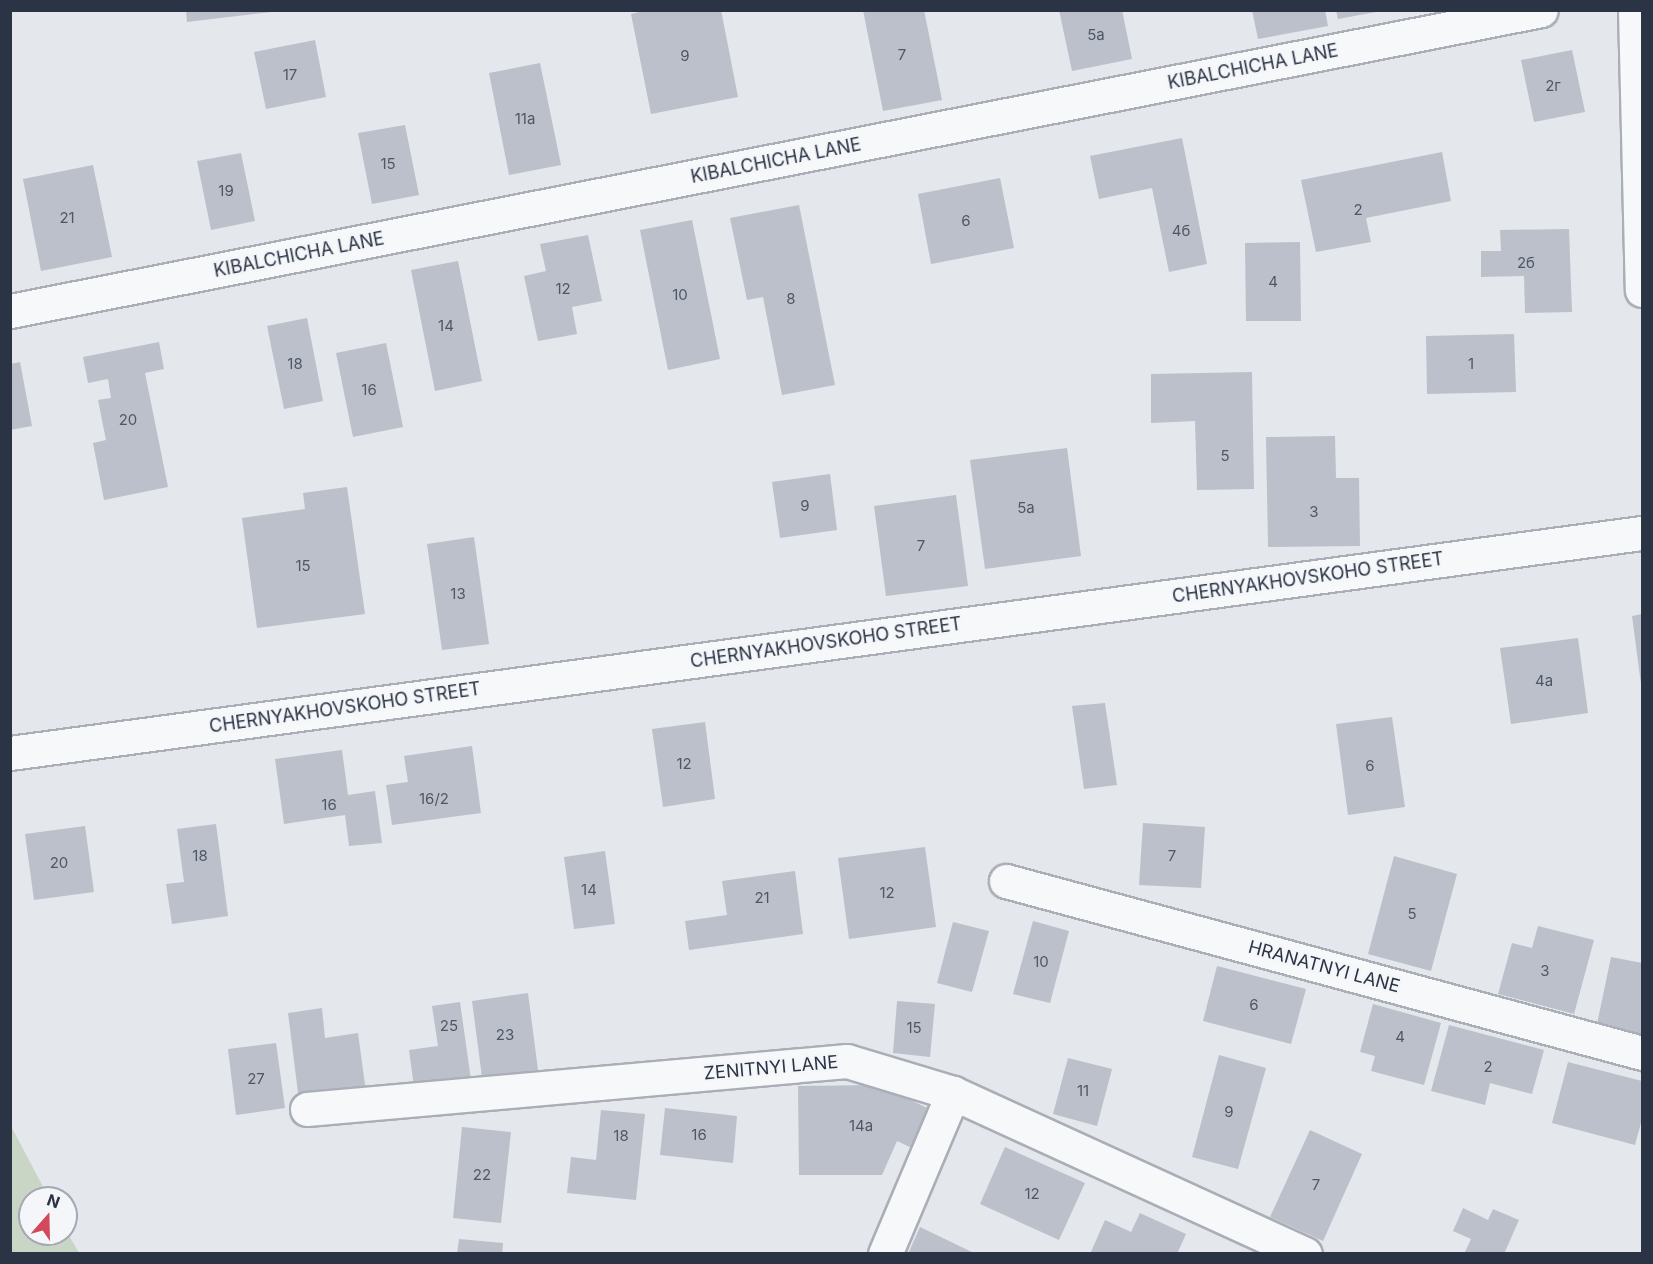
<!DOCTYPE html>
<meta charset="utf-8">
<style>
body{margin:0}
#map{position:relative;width:1653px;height:1264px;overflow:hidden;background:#e4e7ec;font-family:Inter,sans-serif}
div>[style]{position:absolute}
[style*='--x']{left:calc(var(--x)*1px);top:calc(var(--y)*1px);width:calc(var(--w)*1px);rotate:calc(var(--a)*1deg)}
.green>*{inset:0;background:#c9d6c5}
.building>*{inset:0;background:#bbc0ca}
.roads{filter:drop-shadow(2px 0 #a9aeb7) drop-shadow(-2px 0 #a9aeb7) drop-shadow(0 2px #a9aeb7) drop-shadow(0 -2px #a9aeb7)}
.minor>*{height:33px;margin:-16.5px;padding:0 16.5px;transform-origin:16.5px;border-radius:16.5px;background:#f7f8fa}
span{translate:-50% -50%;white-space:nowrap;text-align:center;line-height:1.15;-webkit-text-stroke:5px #f4f6f9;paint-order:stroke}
.number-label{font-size:15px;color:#4f5766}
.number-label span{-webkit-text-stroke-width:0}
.street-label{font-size:18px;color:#2b3445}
.frame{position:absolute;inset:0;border:12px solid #2b3445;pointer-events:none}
.north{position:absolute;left:18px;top:1186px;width:60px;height:60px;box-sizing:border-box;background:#f4f6f9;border:2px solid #a4a8b1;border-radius:50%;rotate:20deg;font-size:16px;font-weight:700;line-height:24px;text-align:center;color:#2b3445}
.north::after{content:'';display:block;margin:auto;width:21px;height:27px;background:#d1495b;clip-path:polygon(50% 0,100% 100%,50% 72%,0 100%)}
</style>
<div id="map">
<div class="green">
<i style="clip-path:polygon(11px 1126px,49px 1198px,30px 1198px,30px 1234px,66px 1234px,66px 1230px,79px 1253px,11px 1253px)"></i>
</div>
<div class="building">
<i style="clip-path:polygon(186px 10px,270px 10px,271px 12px,187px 22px)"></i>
<i style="clip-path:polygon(648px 10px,721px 10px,738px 97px,651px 114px,631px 14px)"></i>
<i style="clip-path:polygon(863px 10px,924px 10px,942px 100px,883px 111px)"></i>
<i style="clip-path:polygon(1059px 10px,1122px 10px,1132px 59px,1072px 71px)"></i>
<i style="clip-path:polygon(1252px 10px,1325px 10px,1328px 26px,1258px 39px)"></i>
<i style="clip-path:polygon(1336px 10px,1376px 10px,1376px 12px,1338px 19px)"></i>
<i style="clip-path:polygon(315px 40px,326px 97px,266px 109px,254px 52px)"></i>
<i style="clip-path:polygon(1572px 50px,1585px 112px,1534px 122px,1521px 60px)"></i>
<i style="clip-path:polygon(540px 63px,561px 165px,509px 175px,489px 73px)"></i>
<i style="clip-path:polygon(405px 125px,419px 195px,372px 204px,358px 133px)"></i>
<i style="clip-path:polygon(1182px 138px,1207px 264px,1169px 272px,1152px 188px,1099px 199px,1090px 156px)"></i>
<i style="clip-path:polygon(1442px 152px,1451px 201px,1366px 218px,1371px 242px,1316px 252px,1301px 180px)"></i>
<i style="clip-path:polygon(241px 153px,255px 221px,211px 230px,197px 161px)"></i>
<i style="clip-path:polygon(93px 165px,112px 257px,41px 271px,23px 179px)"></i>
<i style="clip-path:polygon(1000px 178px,1014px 248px,931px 264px,918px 194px)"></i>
<i style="clip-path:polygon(799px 205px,835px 385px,782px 395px,763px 297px,747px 300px,730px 218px)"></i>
<i style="clip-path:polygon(692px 220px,720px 359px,668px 370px,640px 230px)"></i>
<i style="clip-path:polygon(1569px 229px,1572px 312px,1525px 313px,1524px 276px,1481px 277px,1481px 251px,1501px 251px,1500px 230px)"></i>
<i style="clip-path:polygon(588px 235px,602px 301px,572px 307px,577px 334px,538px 341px,524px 276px,546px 271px,540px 244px)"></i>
<i style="clip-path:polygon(1300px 242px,1301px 321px,1246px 321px,1245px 243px)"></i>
<i style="clip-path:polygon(458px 261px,482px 381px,435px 391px,411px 270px)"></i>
<i style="clip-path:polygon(307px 318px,323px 401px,284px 409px,267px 326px)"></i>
<i style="clip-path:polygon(1514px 334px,1516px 392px,1427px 394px,1426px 336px)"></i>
<i style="clip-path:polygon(159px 342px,164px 369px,145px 373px,168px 487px,104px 500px,93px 443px,106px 440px,98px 400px,111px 398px,108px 379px,88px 383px,83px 357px)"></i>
<i style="clip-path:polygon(386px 343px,403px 427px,353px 437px,336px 353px)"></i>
<i style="clip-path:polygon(20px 362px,32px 426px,10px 430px,10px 364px)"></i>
<i style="clip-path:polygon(1252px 372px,1254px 489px,1197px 490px,1195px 421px,1151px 423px,1151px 374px)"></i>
<i style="clip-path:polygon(1335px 436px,1336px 478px,1359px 478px,1360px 546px,1268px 547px,1266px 437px)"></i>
<i style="clip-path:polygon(1067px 448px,1081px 556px,985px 569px,970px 460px)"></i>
<i style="clip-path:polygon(830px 474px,837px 530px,780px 538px,772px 482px)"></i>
<i style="clip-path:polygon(347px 487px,365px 614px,257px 628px,242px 518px,305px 509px,303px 493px)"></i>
<i style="clip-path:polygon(956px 495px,968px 586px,886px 596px,874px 506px)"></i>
<i style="clip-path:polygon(474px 537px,489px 644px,442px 650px,427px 544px)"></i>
<i style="clip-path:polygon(1642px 614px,1642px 683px,1641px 684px,1632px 616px)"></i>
<i style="clip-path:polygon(1578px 638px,1588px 713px,1511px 724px,1500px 648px)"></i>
<i style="clip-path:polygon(1105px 703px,1117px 785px,1084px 789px,1072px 706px)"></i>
<i style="clip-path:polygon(1392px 717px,1405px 807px,1348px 815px,1336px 724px)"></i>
<i style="clip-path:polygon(705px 722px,715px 799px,663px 807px,652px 729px)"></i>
<i style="clip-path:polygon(472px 746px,481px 813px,392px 825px,386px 785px,408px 782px,404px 756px)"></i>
<i style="clip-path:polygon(342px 750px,348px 795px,375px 791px,382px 843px,349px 846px,345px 815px,284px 824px,275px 759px)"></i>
<i style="clip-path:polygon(1143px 823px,1205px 827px,1201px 888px,1139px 885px)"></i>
<i style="clip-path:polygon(216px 824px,228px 916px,172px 924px,166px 884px,184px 882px,177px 829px)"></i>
<i style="clip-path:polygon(85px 826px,94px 892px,34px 900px,25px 834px)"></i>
<i style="clip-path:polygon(925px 847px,936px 927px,849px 939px,838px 858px)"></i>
<i style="clip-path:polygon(605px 851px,615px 924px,574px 929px,564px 857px)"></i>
<i style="clip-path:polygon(1394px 856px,1457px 874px,1431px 971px,1368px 954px)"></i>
<i style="clip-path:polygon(795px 871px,803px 934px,689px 950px,685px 921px,727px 915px,722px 881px)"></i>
<i style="clip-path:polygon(1033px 921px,1069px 931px,1050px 1003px,1013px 994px)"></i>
<i style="clip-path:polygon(953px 922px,989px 931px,972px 992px,937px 983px)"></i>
<i style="clip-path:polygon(1538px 926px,1594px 940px,1574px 1014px,1498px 994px,1512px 943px,1532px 948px)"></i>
<i style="clip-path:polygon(1611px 957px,1642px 963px,1642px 1038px,1596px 1029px)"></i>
<i style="clip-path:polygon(1217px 966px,1306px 989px,1291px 1044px,1203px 1021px)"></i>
<i style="clip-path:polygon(528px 993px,538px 1070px,482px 1077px,472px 1001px)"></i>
<i style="clip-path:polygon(897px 1001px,935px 1004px,930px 1057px,893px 1053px)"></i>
<i style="clip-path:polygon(460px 1002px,471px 1080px,414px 1087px,409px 1050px,438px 1046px,432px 1006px)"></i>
<i style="clip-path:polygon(1373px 1004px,1441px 1023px,1424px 1085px,1371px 1071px,1375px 1056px,1360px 1052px)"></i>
<i style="clip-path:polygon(322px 1008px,325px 1038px,358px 1033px,366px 1092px,299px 1101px,288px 1013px)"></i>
<i style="clip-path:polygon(1449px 1025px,1544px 1050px,1532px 1094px,1490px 1083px,1485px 1105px,1431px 1091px)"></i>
<i style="clip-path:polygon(276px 1043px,285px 1108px,236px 1115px,228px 1049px)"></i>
<i style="clip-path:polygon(1219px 1055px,1266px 1068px,1238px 1169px,1192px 1157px)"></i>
<i style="clip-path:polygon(1068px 1058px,1112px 1069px,1097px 1126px,1053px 1114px)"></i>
<i style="clip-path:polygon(1568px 1062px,1642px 1081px,1642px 1119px,1635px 1145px,1552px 1123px)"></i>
<i style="clip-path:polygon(877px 1085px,932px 1110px,914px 1149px,897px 1141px,882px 1175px,799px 1175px,798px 1086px)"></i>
<i style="clip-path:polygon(665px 1108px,737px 1116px,733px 1163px,660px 1155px)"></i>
<i style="clip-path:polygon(601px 1110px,645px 1114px,636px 1200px,567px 1193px,571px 1157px,596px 1160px)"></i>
<i style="clip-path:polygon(462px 1127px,511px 1132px,501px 1223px,453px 1218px)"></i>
<i style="clip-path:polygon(1310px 1130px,1362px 1154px,1323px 1241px,1270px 1217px)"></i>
<i style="clip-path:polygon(1005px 1147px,1085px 1183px,1059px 1240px,980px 1204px)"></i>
<i style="clip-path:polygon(1463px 1208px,1488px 1220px,1493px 1209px,1519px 1220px,1504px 1254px,1464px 1254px,1471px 1239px,1453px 1231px)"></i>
<i style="clip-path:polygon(1140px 1213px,1186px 1234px,1177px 1254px,1090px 1254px,1105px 1220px,1131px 1232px)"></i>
<i style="clip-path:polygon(920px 1227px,976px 1254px,908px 1254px)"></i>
<i style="clip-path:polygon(459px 1239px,503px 1243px,502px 1254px,457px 1254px)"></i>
</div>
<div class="roads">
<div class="minor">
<i style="--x:1635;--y:10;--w:280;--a:88.6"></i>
<i style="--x:10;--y:311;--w:1560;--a:-11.12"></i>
<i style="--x:10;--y:753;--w:1647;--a:-7.68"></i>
<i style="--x:1006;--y:881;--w:659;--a:15.13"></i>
<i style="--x:307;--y:1109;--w:542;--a:-5.08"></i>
<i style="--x:847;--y:1061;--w:111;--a:16.8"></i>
<i style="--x:953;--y:1093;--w:387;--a:24.6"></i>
<i style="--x:885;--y:1254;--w:175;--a:-67.1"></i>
</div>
</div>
<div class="number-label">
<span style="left:1096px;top:35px">5а</span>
<span style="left:902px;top:55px">7</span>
<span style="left:685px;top:56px">9</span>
<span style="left:290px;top:75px">17</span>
<span style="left:1553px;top:86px">2г</span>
<span style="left:525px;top:119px">11а</span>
<span style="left:388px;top:164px">15</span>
<span style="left:226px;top:191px">19</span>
<span style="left:1358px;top:210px">2</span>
<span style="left:67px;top:218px">21</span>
<span style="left:966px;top:221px">6</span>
<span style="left:1181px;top:231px">4б</span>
<span style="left:1526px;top:263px">2б</span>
<span style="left:1273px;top:282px">4</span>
<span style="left:563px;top:289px">12</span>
<span style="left:680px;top:295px">10</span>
<span style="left:791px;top:299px">8</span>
<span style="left:446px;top:326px">14</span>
<span style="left:295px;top:364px">18</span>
<span style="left:1471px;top:364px">1</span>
<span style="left:369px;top:390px">16</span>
<span style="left:128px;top:420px">20</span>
<span style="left:1225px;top:456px">5</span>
<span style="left:805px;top:506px">9</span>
<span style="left:1026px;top:508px">5а</span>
<span style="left:1314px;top:512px">3</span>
<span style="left:921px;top:546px">7</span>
<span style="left:303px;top:566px">15</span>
<span style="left:458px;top:594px">13</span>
<span style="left:1544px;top:681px">4а</span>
<span style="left:684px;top:764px">12</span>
<span style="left:1370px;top:766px">6</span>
<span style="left:434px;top:799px">16/2</span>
<span style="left:329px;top:805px">16</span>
<span style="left:200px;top:856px">18</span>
<span style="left:1172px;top:856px">7</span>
<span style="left:59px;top:863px">20</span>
<span style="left:589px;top:890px">14</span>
<span style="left:887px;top:893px">12</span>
<span style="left:762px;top:898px">21</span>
<span style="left:1412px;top:914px">5</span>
<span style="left:1041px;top:962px">10</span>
<span style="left:1545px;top:971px">3</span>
<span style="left:1254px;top:1005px">6</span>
<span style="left:449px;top:1026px">25</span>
<span style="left:914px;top:1028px">15</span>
<span style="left:505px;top:1035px">23</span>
<span style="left:1400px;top:1037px">4</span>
<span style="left:1488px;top:1067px">2</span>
<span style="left:256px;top:1079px">27</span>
<span style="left:1083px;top:1091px">11</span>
<span style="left:1229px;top:1112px">9</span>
<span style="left:861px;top:1126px">14а</span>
<span style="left:699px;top:1135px">16</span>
<span style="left:621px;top:1136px">18</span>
<span style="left:482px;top:1175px">22</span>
<span style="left:1316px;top:1185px">7</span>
<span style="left:1032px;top:1194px">12</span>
</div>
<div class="street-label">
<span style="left:1253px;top:67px;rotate:-11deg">KIBALCHICHA LANE</span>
<span style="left:776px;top:161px;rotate:-11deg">KIBALCHICHA LANE</span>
<span style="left:299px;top:255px;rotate:-11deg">KIBALCHICHA LANE</span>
<span style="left:1308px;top:578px;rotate:-8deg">CHERNYAKHOVSKOHO STREET</span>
<span style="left:826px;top:643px;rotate:-8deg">CHERNYAKHOVSKOHO STREET</span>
<span style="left:345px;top:708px;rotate:-8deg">CHERNYAKHOVSKOHO STREET</span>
<span style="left:1324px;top:967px;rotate:15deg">HRANATNYI LANE</span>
<span style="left:771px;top:1068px;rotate:-5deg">ZENITNYI LANE</span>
</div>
<div class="frame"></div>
<div class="north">N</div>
</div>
